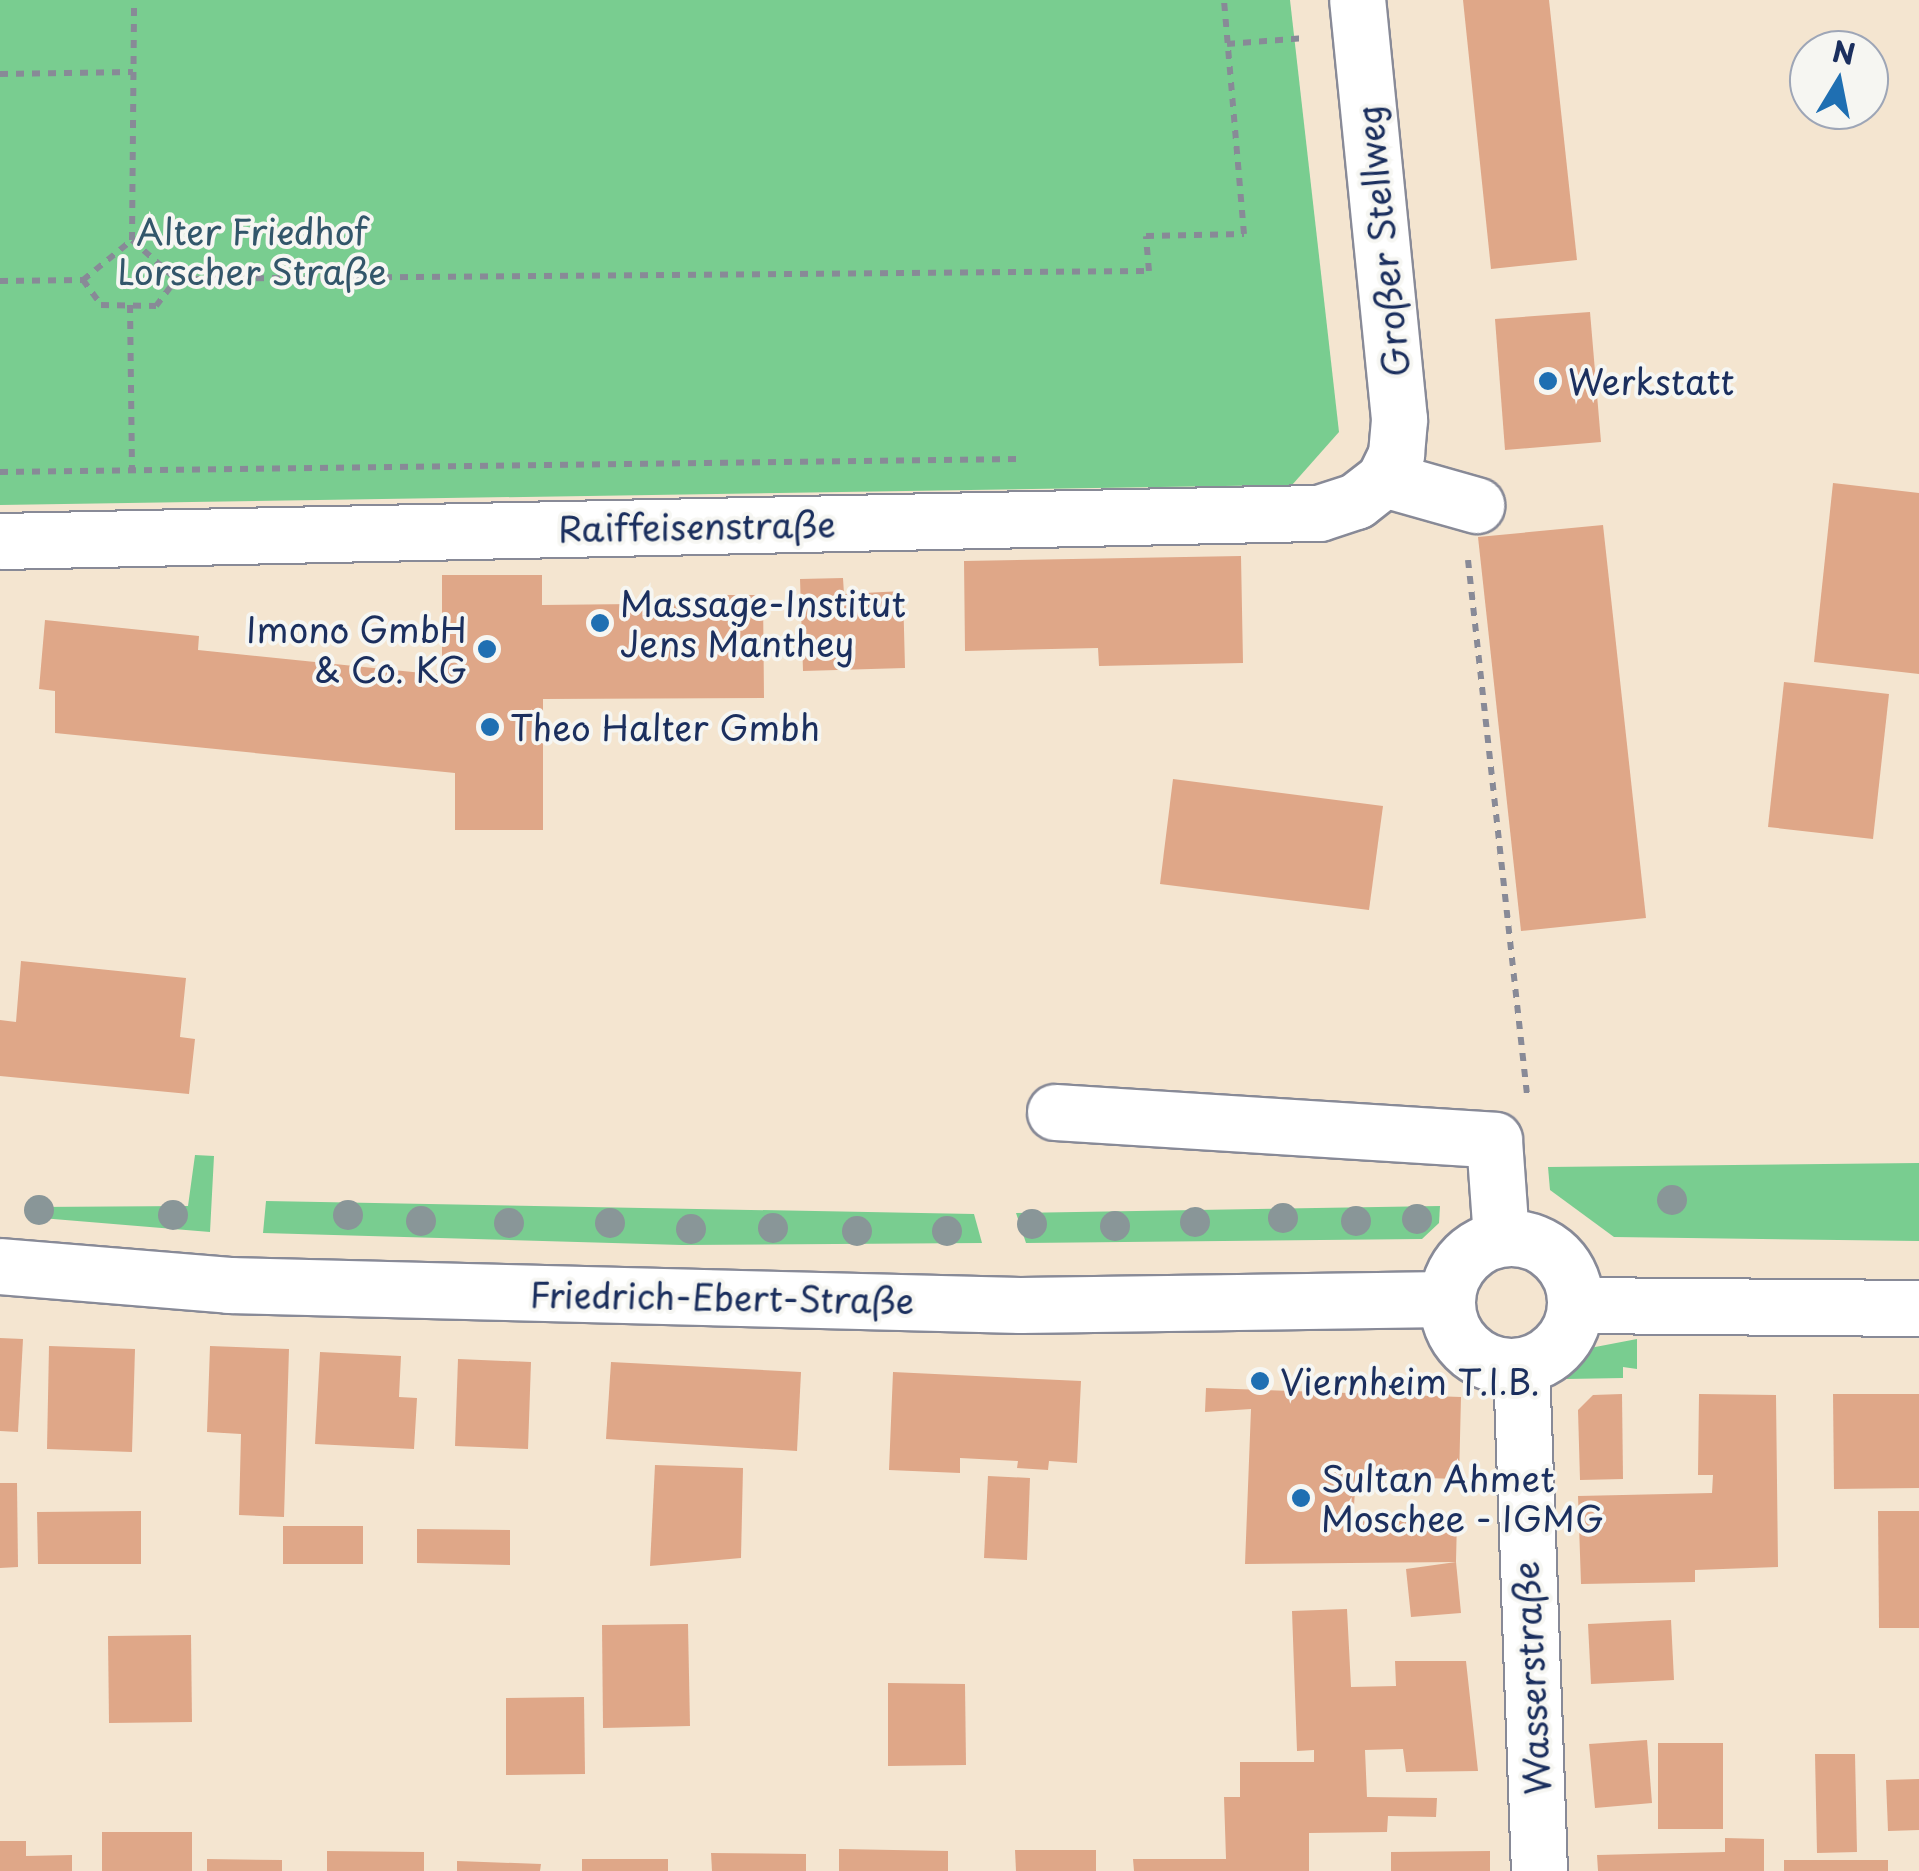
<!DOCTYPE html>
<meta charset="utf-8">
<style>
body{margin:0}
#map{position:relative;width:1919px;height:1871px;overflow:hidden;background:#f4e5d0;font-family:"Playpen Sans",sans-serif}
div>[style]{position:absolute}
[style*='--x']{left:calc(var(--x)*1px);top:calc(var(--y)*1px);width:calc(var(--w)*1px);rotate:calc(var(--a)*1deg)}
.green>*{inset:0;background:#79cd90}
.building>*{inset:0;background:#dfa788}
.path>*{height:6px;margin-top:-3px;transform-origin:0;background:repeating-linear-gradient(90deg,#888a97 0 8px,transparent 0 16px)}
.roads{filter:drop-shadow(2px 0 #888a97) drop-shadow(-2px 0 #888a97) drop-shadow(0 2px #888a97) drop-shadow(0 -2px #888a97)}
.minor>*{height:55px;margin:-27.5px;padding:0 27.5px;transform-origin:27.5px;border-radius:27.5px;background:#fff}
.minor>.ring{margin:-27.5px;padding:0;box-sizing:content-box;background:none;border:55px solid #fff;border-radius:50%}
.trees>*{width:30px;height:30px;margin:-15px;border-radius:50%;background:#899698}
.dots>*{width:28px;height:28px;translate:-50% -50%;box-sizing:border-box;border:5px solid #f6f6f2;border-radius:50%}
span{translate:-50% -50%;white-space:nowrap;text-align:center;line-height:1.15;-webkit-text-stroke:8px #f6f6f2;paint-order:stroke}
.park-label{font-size:35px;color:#32566a}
.street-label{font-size:35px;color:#1b2f5e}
.poi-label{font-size:35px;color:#1b2f5e}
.left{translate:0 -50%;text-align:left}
.right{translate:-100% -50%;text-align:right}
.north{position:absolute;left:1789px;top:30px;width:100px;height:100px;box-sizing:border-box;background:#f6f6f2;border:2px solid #9ea6b7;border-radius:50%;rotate:10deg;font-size:28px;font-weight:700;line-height:40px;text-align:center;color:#1b2f5e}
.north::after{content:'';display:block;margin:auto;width:35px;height:45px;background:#1f6fb2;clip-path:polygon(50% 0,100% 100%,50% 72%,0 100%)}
</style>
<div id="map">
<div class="green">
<i style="clip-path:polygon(0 0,1290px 0,1339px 432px,1292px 485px,0 505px)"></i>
<i style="clip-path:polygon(195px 1155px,214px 1156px,210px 1232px,29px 1217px,36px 1207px,188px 1206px)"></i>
<i style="clip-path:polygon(1919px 1163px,1919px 1241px,1614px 1237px,1550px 1190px,1548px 1167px)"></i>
<i style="clip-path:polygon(266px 1201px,974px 1214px,982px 1243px,682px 1245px,263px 1233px)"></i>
<i style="clip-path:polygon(1440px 1206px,1439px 1223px,1422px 1239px,1026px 1243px,1016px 1213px)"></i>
<i style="clip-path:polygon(1637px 1339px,1637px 1369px,1623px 1367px,1623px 1378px,1566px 1379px,1590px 1348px)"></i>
</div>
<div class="building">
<i style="clip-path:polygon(1463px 0,1549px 0,1577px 260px,1491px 269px)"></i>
<i style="clip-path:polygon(1590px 312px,1601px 442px,1505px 450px,1495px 319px)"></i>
<i style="clip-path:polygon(1833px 483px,1919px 493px,1919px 674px,1814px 662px)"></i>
<i style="clip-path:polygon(1603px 525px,1646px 918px,1521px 931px,1478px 537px)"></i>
<i style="clip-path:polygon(1241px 556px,1243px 663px,1099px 666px,1098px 648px,965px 651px,964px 561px)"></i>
<i style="clip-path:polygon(442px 575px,542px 575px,542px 605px,727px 603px,727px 595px,763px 595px,764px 698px,543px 699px,543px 830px,455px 830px,455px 773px,55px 733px,55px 691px,39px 689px,45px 620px,199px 636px,198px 650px,442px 675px)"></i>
<i style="clip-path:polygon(843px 578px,844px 594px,903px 591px,905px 668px,803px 671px,800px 579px)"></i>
<i style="clip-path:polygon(1784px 682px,1889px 694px,1873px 839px,1768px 827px)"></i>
<i style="clip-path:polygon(1173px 779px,1383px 806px,1369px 910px,1160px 884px)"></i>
<i style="clip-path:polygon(21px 961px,186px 978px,180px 1037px,195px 1039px,189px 1094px,0 1076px,0 1020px,16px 1022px)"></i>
<i style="clip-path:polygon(0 1338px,23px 1339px,18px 1432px,0 1431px)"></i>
<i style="clip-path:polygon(49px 1346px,135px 1349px,132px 1452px,47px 1449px)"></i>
<i style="clip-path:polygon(210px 1346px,289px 1349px,284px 1517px,239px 1515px,241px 1434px,207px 1432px)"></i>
<i style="clip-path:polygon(320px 1352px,401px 1356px,399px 1397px,417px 1398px,414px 1449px,315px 1444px)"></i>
<i style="clip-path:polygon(458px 1359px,531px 1362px,528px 1449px,455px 1446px)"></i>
<i style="clip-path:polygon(611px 1362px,801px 1372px,797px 1451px,606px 1439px)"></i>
<i style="clip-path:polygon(893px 1372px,1081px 1381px,1077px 1463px,1049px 1461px,1048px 1470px,1017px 1468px,1018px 1461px,960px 1458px,960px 1473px,889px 1470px)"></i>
<i style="clip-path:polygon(1206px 1388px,1461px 1397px,1459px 1479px,1356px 1476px,1353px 1520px,1457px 1519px,1456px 1562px,1245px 1564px,1251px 1409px,1205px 1412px)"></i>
<i style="clip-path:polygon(1622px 1394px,1623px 1479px,1580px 1480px,1578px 1410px,1593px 1395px)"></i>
<i style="clip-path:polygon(1699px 1394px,1776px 1395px,1778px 1567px,1695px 1570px,1695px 1582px,1581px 1584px,1578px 1496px,1712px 1493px,1713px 1475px,1698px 1475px)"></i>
<i style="clip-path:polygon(1833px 1394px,1919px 1394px,1919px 1488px,1834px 1489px)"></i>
<i style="clip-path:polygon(655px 1465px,743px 1468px,741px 1558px,650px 1566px)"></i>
<i style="clip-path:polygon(988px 1476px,1030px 1478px,1027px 1560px,984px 1558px)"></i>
<i style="clip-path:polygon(0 1483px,17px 1483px,18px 1567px,0 1568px)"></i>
<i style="clip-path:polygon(141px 1511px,141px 1564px,38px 1564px,37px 1512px)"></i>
<i style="clip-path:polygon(1878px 1511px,1919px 1511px,1919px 1628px,1879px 1628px)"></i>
<i style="clip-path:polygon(283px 1526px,363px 1526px,363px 1564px,283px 1564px)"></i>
<i style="clip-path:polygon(417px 1529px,510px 1530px,510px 1565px,417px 1563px)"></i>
<i style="clip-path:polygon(1456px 1562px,1461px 1613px,1411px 1617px,1406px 1569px)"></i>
<i style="clip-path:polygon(1347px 1609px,1351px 1687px,1396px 1686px,1395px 1661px,1466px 1661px,1478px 1771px,1406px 1772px,1403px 1749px,1365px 1750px,1367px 1797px,1437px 1798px,1436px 1817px,1388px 1816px,1387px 1832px,1309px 1833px,1309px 1871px,1134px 1871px,1133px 1859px,1226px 1859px,1224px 1797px,1240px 1797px,1240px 1762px,1314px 1762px,1314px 1750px,1297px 1751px,1292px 1611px)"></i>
<i style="clip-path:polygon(1671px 1620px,1674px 1680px,1591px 1684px,1588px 1624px)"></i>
<i style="clip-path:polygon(688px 1624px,690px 1726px,603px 1728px,602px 1625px)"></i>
<i style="clip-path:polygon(191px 1635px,192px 1722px,109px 1723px,108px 1636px)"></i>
<i style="clip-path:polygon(888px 1683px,965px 1684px,966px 1765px,888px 1766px)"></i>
<i style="clip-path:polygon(584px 1697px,585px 1774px,506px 1775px,506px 1698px)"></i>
<i style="clip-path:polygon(1647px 1740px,1652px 1803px,1595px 1808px,1589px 1744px)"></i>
<i style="clip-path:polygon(1658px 1743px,1723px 1743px,1723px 1829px,1658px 1829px)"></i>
<i style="clip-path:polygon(1815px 1754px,1855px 1754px,1857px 1852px,1817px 1853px)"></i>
<i style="clip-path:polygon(1919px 1779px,1919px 1830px,1888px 1831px,1886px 1780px)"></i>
<i style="clip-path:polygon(102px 1832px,192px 1832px,192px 1871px,102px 1871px)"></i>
<i style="clip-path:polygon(1725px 1838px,1764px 1839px,1764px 1871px,1598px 1871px,1597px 1855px,1725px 1852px)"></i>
<i style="clip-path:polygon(0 1841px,26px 1841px,26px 1856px,72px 1855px,72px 1871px,0 1871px)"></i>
<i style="clip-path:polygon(839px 1849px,948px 1851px,948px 1871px,839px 1871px)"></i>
<i style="clip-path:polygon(1015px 1850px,1096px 1850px,1096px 1871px,1016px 1871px)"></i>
<i style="clip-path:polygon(327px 1851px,424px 1852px,424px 1871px,327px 1871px)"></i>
<i style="clip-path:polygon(1490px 1851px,1490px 1871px,1391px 1871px,1391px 1852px)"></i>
<i style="clip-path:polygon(711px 1853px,806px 1854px,806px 1871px,712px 1871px)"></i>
<i style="clip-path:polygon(207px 1859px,282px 1860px,282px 1871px,207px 1871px)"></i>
<i style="clip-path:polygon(582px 1859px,668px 1859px,668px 1871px,582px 1871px)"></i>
<i style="clip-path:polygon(1784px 1860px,1888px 1860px,1888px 1871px,1784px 1871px)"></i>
<i style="clip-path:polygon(457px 1861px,541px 1864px,540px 1871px,457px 1871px)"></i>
</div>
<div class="path">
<i style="--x:1227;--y:44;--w:78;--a:-4.4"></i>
<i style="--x:0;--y:74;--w:133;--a:-0.9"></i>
<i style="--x:132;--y:240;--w:240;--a:-89.5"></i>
<i style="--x:83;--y:280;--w:63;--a:-39.2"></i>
<i style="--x:132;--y:240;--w:59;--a:41.6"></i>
<i style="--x:0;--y:281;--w:83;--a:-0.7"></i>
<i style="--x:83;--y:280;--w:31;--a:54"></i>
<i style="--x:101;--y:305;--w:55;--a:1"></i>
<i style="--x:156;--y:306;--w:34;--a:-53"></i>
<i style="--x:176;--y:279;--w:973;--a:-0.47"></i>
<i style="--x:1149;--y:271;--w:35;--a:-95"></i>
<i style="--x:1146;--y:236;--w:98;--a:-1.2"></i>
<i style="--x:1244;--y:234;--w:235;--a:-94.9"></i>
<i style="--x:130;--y:305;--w:165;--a:89.3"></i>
<i style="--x:0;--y:472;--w:1019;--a:-0.73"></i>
<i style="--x:1468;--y:560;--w:537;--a:83.7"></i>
</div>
<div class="roads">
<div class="minor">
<i style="--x:1384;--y:479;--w:96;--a:15.8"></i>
<i style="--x:0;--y:541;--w:1319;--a:-1.22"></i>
<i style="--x:1319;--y:513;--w:39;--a:-18"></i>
<i style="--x:1356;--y:501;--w:36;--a:-38"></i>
<i style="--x:1384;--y:479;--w:28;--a:-64"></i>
<i style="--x:1396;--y:454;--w:35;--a:-85"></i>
<i style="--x:1399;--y:419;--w:421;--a:-95.7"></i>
<i style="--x:1055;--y:1112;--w:440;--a:3.6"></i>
<i style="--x:1494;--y:1140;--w:98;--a:85.9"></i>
<i class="ring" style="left:1447px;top:1238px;width:73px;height:73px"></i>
<i style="--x:0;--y:1266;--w:230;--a:4.7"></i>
<i style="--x:229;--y:1285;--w:791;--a:1.45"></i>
<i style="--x:1020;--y:1305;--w:426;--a:-0.8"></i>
<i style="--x:1576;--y:1305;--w:343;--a:0.5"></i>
<i style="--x:1521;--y:1366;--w:505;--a:87.96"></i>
</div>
</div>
<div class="trees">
<i style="left:1672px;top:1200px"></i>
<i style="left:39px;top:1210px"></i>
<i style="left:173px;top:1215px"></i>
<i style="left:348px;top:1215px"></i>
<i style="left:1283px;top:1218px"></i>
<i style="left:1417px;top:1219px"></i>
<i style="left:421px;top:1221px"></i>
<i style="left:1356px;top:1221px"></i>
<i style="left:1195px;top:1222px"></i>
<i style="left:509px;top:1223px"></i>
<i style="left:610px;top:1223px"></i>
<i style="left:1032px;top:1224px"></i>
<i style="left:1115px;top:1226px"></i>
<i style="left:773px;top:1228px"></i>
<i style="left:691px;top:1229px"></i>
<i style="left:857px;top:1231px"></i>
<i style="left:947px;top:1231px"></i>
</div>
<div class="dots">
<i style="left:1548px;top:381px;background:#1f6fb2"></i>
<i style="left:600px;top:623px;background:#1f6fb2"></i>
<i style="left:487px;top:649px;background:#1f6fb2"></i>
<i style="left:490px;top:727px;background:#1f6fb2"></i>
<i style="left:1260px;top:1381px;background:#1f6fb2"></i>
<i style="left:1301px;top:1498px;background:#1f6fb2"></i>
</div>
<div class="park-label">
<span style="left:252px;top:251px">Alter Friedhof<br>Lorscher Straße</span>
</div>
<div class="street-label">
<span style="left:1382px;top:241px;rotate:-96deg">Großer Stellweg</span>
<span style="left:697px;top:526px;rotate:-1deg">Raiffeisenstraße</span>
<span style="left:722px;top:1297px;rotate:1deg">Friedrich-Ebert-Straße</span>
<span style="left:1531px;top:1678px;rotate:-93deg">Wasserstraße</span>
</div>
<div class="poi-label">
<span class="left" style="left:1568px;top:381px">Werkstatt</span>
<span class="left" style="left:620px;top:623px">Massage-Institut<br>Jens Manthey</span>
<span class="right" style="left:467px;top:649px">Imono GmbH<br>&amp; Co. KG</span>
<span class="left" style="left:510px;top:727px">Theo Halter Gmbh</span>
<span class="left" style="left:1280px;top:1381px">Viernheim T.I.B.</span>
<span class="left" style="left:1321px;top:1498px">Sultan Ahmet<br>Moschee - IGMG</span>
</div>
<div class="north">N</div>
</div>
